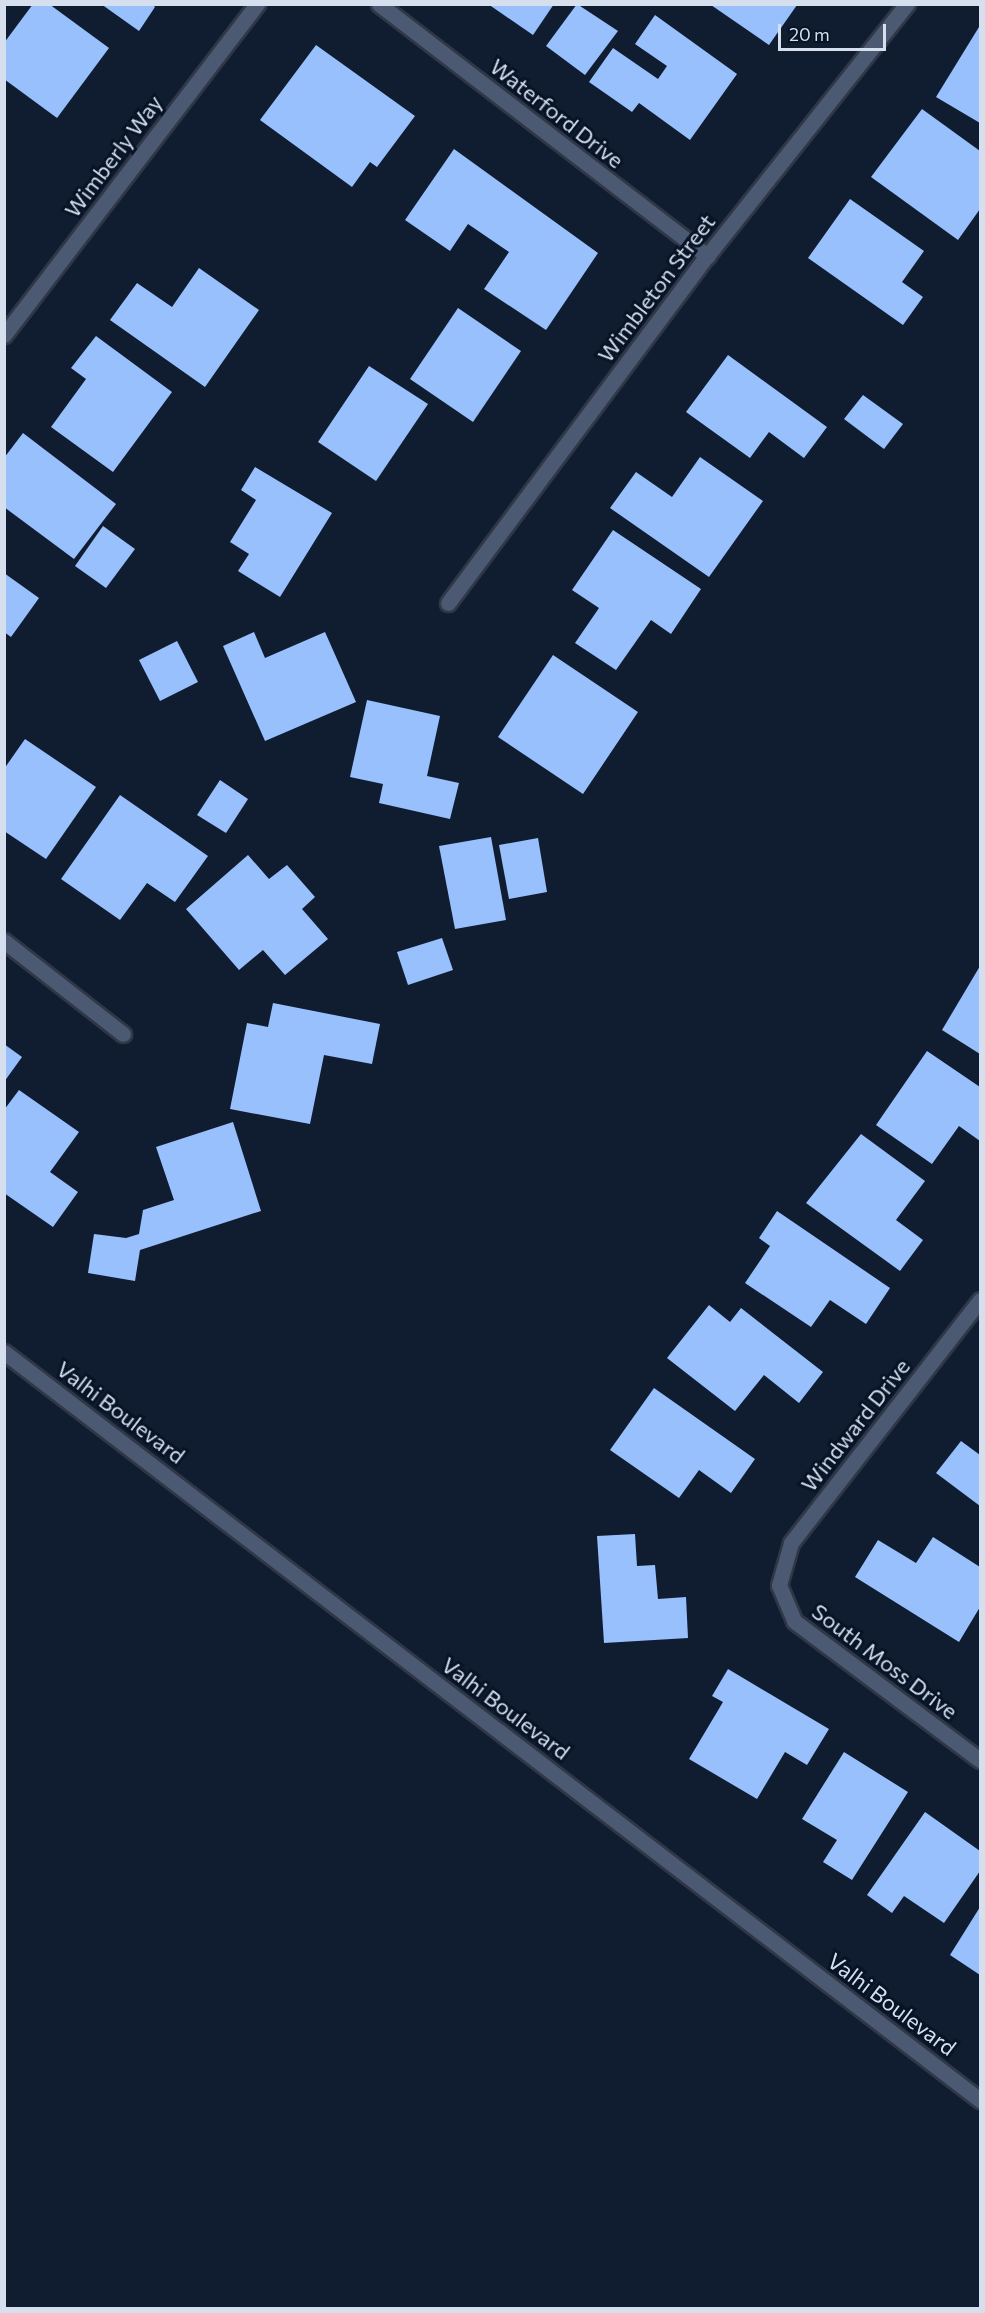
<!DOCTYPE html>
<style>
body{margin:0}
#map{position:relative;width:985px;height:2313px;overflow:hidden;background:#101d31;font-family:Commissioner,sans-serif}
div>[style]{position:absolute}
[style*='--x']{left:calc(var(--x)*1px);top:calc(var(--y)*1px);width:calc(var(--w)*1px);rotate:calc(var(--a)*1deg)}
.building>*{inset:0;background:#98c0fd}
.roads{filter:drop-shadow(2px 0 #303747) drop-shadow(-2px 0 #303747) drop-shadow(0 2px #303747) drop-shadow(0 -2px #303747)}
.street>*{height:15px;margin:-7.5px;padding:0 7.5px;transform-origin:7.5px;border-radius:7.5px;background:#4b5a72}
.secondary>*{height:15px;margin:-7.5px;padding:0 7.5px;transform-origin:7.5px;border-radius:7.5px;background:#4b5a72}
span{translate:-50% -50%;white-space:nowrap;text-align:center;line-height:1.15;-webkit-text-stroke:6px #071427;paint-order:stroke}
.street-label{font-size:22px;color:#d6dfed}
.frame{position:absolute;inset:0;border:6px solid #d6dfed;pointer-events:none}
.scale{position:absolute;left:778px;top:24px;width:108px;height:27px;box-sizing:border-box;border:3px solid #d6dfed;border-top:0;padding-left:8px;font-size:18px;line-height:21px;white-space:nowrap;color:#d6dfed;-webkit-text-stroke:4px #071427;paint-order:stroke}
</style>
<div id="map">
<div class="building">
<i style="clip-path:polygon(33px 4px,49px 4px,109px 48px,57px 118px,4px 79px,4px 43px)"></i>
<i style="clip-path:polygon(101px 4px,152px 4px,155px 7px,139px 31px)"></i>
<i style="clip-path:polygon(488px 4px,554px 4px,533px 35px)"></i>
<i style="clip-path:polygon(577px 4px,618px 31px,585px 75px,546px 46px)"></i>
<i style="clip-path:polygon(711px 5px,797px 5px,769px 45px)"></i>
<i style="clip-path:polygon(655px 15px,737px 74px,690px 140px,639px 103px,632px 112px,589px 82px,613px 48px,658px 79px,667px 66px,635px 44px)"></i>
<i style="clip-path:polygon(979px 27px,980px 28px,980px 123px,936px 97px)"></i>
<i style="clip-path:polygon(316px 45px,415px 116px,377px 167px,370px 162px,352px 187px,260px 120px)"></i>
<i style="clip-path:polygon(922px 109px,980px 151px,980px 209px,958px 240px,871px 177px)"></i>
<i style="clip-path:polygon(454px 149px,598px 253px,546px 330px,484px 289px,509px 252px,468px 224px,450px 251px,405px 220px)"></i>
<i style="clip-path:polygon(850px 199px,924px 251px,902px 282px,923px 297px,903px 325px,808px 258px)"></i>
<i style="clip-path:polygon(199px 268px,259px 310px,205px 387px,110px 320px,137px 283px,172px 307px)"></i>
<i style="clip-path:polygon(458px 308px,521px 351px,473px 422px,410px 379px)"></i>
<i style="clip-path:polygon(96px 336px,172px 392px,113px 472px,51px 427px,86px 379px,71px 368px)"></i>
<i style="clip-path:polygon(728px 355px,827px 427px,804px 458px,769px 432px,750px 458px,686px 412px)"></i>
<i style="clip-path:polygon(369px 366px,428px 404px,376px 481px,318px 442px)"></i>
<i style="clip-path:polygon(863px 395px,903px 424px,884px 449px,844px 419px)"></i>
<i style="clip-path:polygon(23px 433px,116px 504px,74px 559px,4px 507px,4px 458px)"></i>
<i style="clip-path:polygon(700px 457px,763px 501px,709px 577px,610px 508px,636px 472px,672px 497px)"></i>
<i style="clip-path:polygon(255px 467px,332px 513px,280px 597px,238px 571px,249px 554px,230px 542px,256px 500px,241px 490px)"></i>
<i style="clip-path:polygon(103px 526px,135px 549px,106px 588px,75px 566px)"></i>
<i style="clip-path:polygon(613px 530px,701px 589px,671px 634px,651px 620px,616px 670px,575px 643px,599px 608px,572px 590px)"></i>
<i style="clip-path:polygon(4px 573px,39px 598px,11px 637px,4px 632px)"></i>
<i style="clip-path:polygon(254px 632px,265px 658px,325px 632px,356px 702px,265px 741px,223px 646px)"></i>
<i style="clip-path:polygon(177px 641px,198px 682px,160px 701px,139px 660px)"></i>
<i style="clip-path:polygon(553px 655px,638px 712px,583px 794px,498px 737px)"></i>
<i style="clip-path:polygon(367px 700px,440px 716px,427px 776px,459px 783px,450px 819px,379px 803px,383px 784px,350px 777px)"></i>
<i style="clip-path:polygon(25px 739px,96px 787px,46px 859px,4px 831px,4px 769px)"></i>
<i style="clip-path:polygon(220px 780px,248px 799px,226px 833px,197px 815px)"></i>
<i style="clip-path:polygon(120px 795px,208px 856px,175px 902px,147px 883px,120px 920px,61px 879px)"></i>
<i style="clip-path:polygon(491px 837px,506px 920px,455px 929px,439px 846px)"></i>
<i style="clip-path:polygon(538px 838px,547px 892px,509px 899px,499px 845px)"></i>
<i style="clip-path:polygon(248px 855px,269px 879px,287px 865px,315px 897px,302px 909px,328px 939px,285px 975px,263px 950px,239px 970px,186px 909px)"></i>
<i style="clip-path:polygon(442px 938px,453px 970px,408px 985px,397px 952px)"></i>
<i style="clip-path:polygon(980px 966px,980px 1054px,942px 1030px)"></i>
<i style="clip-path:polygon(273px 1003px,380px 1024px,372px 1064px,324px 1055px,310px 1124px,230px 1109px,247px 1023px,268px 1027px)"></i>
<i style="clip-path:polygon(4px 1044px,22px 1057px,4px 1082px)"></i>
<i style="clip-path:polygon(927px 1051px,980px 1087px,980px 1141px,959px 1126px,932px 1164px,876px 1125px)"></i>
<i style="clip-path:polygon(19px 1090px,79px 1132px,50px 1172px,78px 1192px,53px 1227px,4px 1193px,4px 1110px)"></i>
<i style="clip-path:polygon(233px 1122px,261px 1211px,140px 1250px,135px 1281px,88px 1273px,94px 1234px,126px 1238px,139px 1234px,143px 1210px,174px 1200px,156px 1147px)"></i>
<i style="clip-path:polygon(861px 1134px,925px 1181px,896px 1220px,923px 1240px,900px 1271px,806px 1203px)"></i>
<i style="clip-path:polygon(777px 1211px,890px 1288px,866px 1324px,830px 1300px,811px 1327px,745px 1283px,770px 1246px,759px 1238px)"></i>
<i style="clip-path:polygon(709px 1305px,730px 1322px,741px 1308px,823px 1372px,799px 1403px,764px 1375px,735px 1411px,667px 1358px)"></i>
<i style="clip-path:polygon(654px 1388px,755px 1459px,731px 1493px,699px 1470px,679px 1498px,610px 1450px)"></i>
<i style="clip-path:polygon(961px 1441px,980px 1455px,980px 1506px,936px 1473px)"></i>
<i style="clip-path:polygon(635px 1534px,637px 1566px,655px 1565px,658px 1599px,686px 1597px,688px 1638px,604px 1643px,597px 1536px)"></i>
<i style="clip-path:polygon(933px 1537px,980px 1567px,980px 1607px,959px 1642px,855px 1577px,878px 1540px,916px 1563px)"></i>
<i style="clip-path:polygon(728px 1669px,829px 1729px,807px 1765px,785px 1752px,757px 1799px,689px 1759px,723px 1702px,712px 1696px)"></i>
<i style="clip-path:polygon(844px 1752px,908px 1792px,852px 1880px,823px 1862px,837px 1840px,802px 1819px)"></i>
<i style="clip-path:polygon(925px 1812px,980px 1851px,980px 1871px,944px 1923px,904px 1896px,892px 1913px,867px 1895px)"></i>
<i style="clip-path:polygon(980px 1907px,980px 1975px,950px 1955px)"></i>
</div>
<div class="roads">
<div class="street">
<i style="--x:379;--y:4;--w:414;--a:37.5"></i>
<i style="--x:4;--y:335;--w:417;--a:-52.6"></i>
<i style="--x:448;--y:603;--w:433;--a:-53.3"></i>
<i style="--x:707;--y:256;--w:322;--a:-51.6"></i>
<i style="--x:4;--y:941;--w:151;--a:38"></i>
<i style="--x:980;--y:1300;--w:308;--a:127.9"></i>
<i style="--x:791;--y:1543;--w:44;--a:105.9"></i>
<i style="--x:779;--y:1585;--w:39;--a:67"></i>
<i style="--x:794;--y:1621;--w:232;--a:36.8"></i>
</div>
<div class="secondary">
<i style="--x:4;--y:1352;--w:1230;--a:37.47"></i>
</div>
</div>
<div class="street-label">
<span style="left:557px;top:113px;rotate:38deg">Waterford Drive</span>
<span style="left:113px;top:156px;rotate:-53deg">Wimberly Way</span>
<span style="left:656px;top:288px;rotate:-53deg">Wimbleton Street</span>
<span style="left:121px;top:1412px;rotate:37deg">Valhi Boulevard</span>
<span style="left:855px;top:1425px;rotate:-52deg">Windward Drive</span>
<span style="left:885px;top:1661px;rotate:37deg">South Moss Drive</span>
<span style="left:506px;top:1708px;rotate:37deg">Valhi Boulevard</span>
<span style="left:892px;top:2004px;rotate:37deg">Valhi Boulevard</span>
</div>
<div class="frame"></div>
<div class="scale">20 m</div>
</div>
